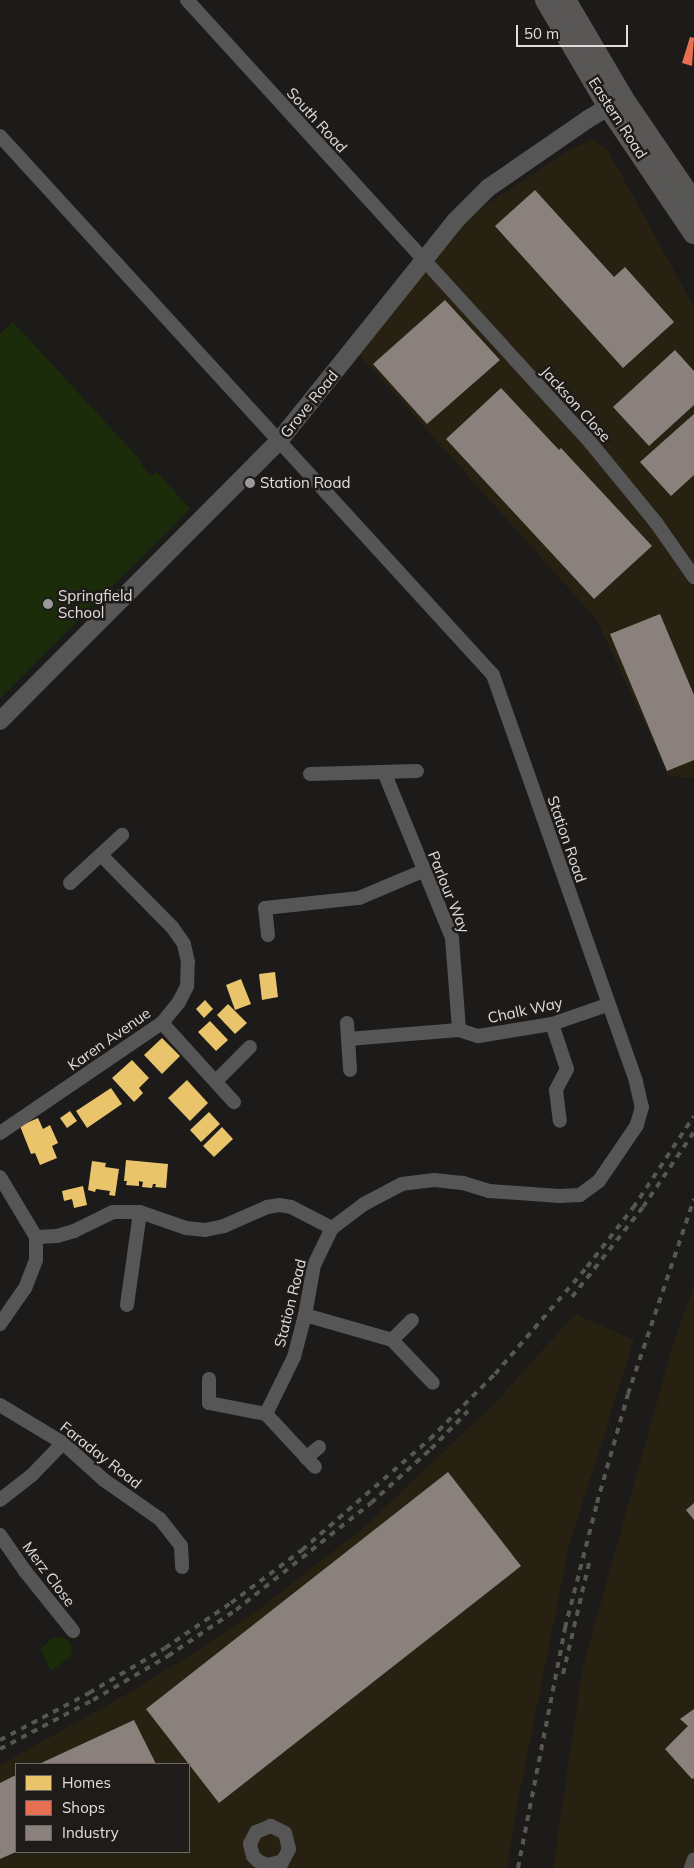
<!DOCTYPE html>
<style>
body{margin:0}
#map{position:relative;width:694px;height:1868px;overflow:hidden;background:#1d1b1a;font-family:Mulish,sans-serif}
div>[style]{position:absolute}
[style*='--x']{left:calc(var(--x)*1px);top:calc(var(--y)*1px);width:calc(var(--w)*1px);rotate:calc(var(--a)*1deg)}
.industrial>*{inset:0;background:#272112}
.green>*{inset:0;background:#1a2c09}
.homes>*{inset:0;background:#e9c46a}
.shops>*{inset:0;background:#e76f51}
.industry>*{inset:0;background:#8a817c}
.minor>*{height:14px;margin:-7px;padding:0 7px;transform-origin:7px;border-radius:7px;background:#575656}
.tertiary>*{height:18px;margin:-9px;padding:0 9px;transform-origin:9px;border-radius:9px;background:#575656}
.primary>*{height:22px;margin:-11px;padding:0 11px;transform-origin:11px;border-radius:11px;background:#585756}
.rail>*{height:4px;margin-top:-2px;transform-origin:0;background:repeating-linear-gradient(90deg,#565655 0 6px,transparent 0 12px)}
.dots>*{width:14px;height:14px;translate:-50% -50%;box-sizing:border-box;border:2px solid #1e1b19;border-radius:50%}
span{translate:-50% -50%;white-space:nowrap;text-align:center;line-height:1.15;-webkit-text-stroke:5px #1e1b19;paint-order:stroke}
.street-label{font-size:15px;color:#e1dfdd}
.poi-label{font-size:15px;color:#e1dfdd}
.left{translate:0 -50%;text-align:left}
.legend{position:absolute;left:15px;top:1763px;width:175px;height:90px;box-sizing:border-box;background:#1e1b19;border:1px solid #6c6967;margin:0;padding:6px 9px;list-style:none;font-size:15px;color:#e1dfdd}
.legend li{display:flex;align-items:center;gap:10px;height:25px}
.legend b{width:25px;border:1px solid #6c6967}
.scale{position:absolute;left:516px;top:25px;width:112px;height:22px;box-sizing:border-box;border:2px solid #e1dfdd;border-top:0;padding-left:6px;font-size:15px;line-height:18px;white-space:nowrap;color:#e1dfdd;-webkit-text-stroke:4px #1e1b19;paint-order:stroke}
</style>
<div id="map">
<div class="industrial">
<i style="clip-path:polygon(593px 139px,607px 149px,694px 307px,694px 778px,669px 776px,597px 620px,358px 353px,441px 249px,474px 213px,568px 151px)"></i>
<i style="clip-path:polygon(694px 1286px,694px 1868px,553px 1868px,583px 1666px,674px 1341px)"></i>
<i style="clip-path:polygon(evenodd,575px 1314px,634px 1340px,569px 1546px,516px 1811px,507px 1868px,0 1868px,0 1765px,122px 1697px,194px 1653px,263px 1606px,363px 1528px,495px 1403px,575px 1314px,16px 1764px,189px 1764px,189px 1852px,16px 1852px,16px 1764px)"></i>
</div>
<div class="green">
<i style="clip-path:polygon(13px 322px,141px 461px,140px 464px,151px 476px,157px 472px,190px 509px,0 698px,0 334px)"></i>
<i style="clip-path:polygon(54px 1637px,66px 1638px,72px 1647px,71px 1656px,51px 1671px,40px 1649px)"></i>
</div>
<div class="homes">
<i style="clip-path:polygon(275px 972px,278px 997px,262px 1000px,259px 974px)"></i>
<i style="clip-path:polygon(241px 979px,251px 1004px,235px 1010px,226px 985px)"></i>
<i style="clip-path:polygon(205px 1000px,213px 1009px,204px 1018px,196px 1009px)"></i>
<i style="clip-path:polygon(228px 1004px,247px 1023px,235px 1034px,217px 1015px)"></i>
<i style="clip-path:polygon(210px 1021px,228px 1040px,216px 1051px,198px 1032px)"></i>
<i style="clip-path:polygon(162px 1038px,180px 1056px,162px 1074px,144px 1055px)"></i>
<i style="clip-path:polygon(132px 1060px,149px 1078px,139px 1088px,143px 1093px,134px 1102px,112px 1078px)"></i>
<i style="clip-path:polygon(187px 1080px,208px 1103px,190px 1121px,168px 1098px)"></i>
<i style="clip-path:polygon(111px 1088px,122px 1104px,87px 1128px,76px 1111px)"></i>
<i style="clip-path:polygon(70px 1111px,77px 1121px,67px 1128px,60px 1118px)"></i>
<i style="clip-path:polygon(209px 1112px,220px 1124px,201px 1142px,190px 1130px)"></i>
<i style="clip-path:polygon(38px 1118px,43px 1129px,50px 1125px,58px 1143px,52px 1146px,57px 1158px,40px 1165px,35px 1153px,31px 1154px,20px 1126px)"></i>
<i style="clip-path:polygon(222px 1127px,233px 1139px,214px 1157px,203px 1146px)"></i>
<i style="clip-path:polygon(126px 1160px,168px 1164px,166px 1188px,155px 1187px,156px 1184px,153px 1184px,152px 1188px,142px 1187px,143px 1182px,139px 1181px,139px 1186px,126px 1185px,127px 1181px,124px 1181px)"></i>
<i style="clip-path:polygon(92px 1161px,106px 1163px,105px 1167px,119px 1169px,115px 1196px,109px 1195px,110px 1191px,96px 1189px,95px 1192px,88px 1190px)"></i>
<i style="clip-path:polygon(83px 1186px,87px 1205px,74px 1208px,72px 1199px,64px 1201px,62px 1191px)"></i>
</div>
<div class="shops">
<i style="clip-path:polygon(690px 37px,694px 38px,692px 66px,682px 63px)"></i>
</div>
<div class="industry">
<i style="clip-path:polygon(535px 190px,614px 277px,625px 267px,674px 322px,623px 368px,495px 226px)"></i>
<i style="clip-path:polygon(445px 300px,500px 360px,427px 424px,373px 364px)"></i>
<i style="clip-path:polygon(675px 350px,694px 371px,694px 405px,649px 446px,613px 407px)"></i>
<i style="clip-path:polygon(501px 388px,559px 450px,561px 448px,652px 546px,594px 599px,446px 439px)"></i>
<i style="clip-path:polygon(694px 414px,694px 475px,671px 496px,640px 462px)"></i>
<i style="clip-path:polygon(660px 614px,694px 695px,694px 760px,667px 771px,610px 634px)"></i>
<i style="clip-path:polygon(448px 1472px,521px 1566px,219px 1803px,146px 1709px)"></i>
<i style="clip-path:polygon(694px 1503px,694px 1520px,686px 1510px)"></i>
<i style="clip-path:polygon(694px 1709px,694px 1778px,692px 1779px,665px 1749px,688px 1726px,680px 1719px)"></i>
<i style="clip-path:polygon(134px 1720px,156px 1764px,39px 1764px)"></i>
<i style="clip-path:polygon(16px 1775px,16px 1852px,0 1859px,0 1783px)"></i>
</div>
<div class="minor">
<i style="--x:187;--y:0;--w:598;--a:47.64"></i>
<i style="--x:590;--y:442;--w:106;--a:50.7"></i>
<i style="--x:657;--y:524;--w:65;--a:55.1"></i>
<i style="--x:0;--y:136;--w:730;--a:47.55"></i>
<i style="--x:493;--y:675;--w:431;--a:70.6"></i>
<i style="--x:636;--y:1082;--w:26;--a:77"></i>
<i style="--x:642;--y:1107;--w:19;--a:106"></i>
<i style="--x:637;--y:1125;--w:68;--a:124.2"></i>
<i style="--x:599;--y:1181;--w:24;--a:144"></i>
<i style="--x:580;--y:1195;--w:21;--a:177"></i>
<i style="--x:559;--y:1196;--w:70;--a:-175.9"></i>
<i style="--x:489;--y:1191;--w:28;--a:-163"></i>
<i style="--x:462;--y:1183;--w:28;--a:-174"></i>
<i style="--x:434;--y:1180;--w:32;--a:173"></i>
<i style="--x:402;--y:1184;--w:43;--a:152.2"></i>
<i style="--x:364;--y:1204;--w:40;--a:143"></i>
<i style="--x:332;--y:1228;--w:41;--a:115.9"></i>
<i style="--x:314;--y:1265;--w:51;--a:100.2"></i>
<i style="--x:305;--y:1315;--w:43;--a:104.7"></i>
<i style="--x:294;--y:1357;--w:64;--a:116.2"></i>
<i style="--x:266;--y:1414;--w:72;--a:47.2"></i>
<i style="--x:384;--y:772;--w:179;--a:67.7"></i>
<i style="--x:452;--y:938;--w:92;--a:85.6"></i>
<i style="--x:310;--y:774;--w:107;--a:-1.6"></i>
<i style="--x:70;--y:883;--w:71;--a:-42.7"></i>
<i style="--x:268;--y:935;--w:27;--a:-96"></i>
<i style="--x:265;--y:908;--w:95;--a:-6.1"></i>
<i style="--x:359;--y:898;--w:69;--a:-22.9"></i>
<i style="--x:162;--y:1023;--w:107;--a:47.7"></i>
<i style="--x:347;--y:1023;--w:47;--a:86.3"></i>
<i style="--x:552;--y:1024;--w:47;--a:71.6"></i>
<i style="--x:567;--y:1069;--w:24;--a:118"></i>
<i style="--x:556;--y:1090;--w:31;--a:83"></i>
<i style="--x:348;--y:1039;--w:111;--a:-4.6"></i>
<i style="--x:459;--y:1030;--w:20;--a:18"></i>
<i style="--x:478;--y:1036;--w:75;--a:-9.2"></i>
<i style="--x:552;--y:1024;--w:58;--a:-19.1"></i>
<i style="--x:216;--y:1081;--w:48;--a:-45"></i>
<i style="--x:0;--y:1133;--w:196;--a:-34.2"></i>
<i style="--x:162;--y:1023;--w:27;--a:-51"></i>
<i style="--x:179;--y:1002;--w:18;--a:-63"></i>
<i style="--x:187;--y:986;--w:24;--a:-88"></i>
<i style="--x:188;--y:962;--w:18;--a:-103"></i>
<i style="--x:184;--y:944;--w:21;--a:-125"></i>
<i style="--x:172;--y:927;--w:101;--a:-134.6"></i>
<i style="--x:0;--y:1177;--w:70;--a:59"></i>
<i style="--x:36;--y:1237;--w:23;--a:90"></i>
<i style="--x:36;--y:1260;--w:30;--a:111"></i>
<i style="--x:25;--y:1288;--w:44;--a:124.8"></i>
<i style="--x:36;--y:1237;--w:21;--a:-3"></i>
<i style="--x:57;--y:1236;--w:18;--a:-16"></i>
<i style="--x:74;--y:1231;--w:43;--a:-26"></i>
<i style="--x:113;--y:1212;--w:27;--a:0"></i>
<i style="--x:140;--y:1212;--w:49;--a:19.2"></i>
<i style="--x:186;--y:1228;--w:19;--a:6"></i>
<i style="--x:205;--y:1230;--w:19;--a:-12"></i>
<i style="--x:224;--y:1226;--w:47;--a:-23.8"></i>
<i style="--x:267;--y:1207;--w:12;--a:-9"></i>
<i style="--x:279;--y:1205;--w:12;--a:9"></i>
<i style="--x:291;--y:1207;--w:46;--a:27.1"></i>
<i style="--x:127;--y:1305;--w:94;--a:-82"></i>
<i style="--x:305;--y:1315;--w:91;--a:16"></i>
<i style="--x:392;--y:1340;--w:59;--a:46.4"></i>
<i style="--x:392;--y:1340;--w:28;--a:-45"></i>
<i style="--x:209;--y:1379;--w:24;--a:90"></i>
<i style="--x:209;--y:1403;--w:58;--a:10.9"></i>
<i style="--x:0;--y:1405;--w:74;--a:31.1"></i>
<i style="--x:63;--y:1443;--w:55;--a:42.1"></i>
<i style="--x:104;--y:1480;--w:68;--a:34.9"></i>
<i style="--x:160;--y:1519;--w:34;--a:52"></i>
<i style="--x:181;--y:1546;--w:21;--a:87"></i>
<i style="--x:306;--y:1458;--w:17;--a:-40"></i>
<i style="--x:0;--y:1500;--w:39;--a:-38"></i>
<i style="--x:31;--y:1476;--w:46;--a:-45.9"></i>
<i style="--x:0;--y:1535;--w:44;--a:55.2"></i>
<i style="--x:25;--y:1571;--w:77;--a:51.3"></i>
<i style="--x:279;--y:1868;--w:21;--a:-62"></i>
<i style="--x:289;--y:1849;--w:16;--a:-104"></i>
<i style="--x:285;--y:1833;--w:16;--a:-153"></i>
<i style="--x:271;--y:1826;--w:16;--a:158"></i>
<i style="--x:256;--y:1832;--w:13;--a:117"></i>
<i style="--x:250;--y:1844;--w:12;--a:76"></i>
<i style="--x:253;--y:1856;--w:7;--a:45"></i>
<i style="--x:258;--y:1861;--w:10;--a:24"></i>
<i style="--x:267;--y:1865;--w:13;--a:-13"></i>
<i style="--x:691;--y:1868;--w:9;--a:-72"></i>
</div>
<div class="tertiary">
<i style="--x:0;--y:721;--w:395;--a:-45.1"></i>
<i style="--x:279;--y:441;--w:282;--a:-51.3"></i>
<i style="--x:455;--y:221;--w:47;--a:-45"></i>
<i style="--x:488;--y:188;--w:121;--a:-34.6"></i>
<i style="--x:588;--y:119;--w:37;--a:-31"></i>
</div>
<div class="primary">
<i style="--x:546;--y:0;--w:124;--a:59.5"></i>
<i style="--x:609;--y:107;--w:152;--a:56"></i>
<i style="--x:565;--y:0;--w:115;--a:59.6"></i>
<i style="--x:623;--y:99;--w:126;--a:55.7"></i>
</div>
<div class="rail">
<i style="--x:572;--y:1297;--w:115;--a:-51.7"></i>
<i style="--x:643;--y:1207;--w:91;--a:-55.8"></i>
<i style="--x:563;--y:1674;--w:114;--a:-76.8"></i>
<i style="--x:0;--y:1740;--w:101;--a:-27.8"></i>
<i style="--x:89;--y:1693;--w:88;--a:-30.6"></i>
<i style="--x:165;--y:1648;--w:80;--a:-34.3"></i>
<i style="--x:231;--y:1603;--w:89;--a:-36.7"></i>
<i style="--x:302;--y:1550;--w:169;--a:-40.9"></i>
<i style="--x:430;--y:1439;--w:92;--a:-45"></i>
<i style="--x:495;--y:1374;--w:141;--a:-49.3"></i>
<i style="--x:587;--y:1267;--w:75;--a:-52.1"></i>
<i style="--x:633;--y:1208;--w:110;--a:-56.5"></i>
<i style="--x:0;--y:1749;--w:105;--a:-27.8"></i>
<i style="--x:93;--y:1700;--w:87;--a:-30.4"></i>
<i style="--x:168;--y:1656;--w:82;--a:-34.1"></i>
<i style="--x:236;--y:1610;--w:172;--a:-38.4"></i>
<i style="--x:371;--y:1503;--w:81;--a:-42"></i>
<i style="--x:431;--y:1449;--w:53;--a:-45.8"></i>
<i style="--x:518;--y:1868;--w:245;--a:-78.9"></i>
<i style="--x:565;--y:1628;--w:129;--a:-75.6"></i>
<i style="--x:597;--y:1503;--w:113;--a:-74.1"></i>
<i style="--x:628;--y:1394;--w:206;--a:-71.3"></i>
</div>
<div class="dots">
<i style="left:250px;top:483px;background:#9c9a99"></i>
<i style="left:48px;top:604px;background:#9c9a99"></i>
</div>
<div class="street-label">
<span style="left:618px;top:118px;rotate:57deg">Eastern Road</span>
<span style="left:317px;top:120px;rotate:48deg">South Road</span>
<span style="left:309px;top:404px;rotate:-51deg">Grove Road</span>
<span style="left:576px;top:404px;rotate:48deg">Jackson Close</span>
<span style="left:567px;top:839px;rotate:71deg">Station Road</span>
<span style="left:449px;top:892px;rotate:68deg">Parlour Way</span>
<span style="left:525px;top:1010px;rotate:-12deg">Chalk Way</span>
<span style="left:109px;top:1039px;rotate:-35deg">Karen Avenue</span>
<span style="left:290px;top:1303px;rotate:-76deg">Station Road</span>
<span style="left:101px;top:1455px;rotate:38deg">Faraday Road</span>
<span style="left:49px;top:1574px;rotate:53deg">Merz Close</span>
</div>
<div class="poi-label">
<span class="left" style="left:260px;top:483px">Station Road</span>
<span class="left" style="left:58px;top:604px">Springfield<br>School</span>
</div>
<ul class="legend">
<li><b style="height:14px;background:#e9c46a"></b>Homes</li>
<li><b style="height:14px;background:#e76f51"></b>Shops</li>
<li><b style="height:14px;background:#8a817c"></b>Industry</li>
</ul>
<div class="scale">50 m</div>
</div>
